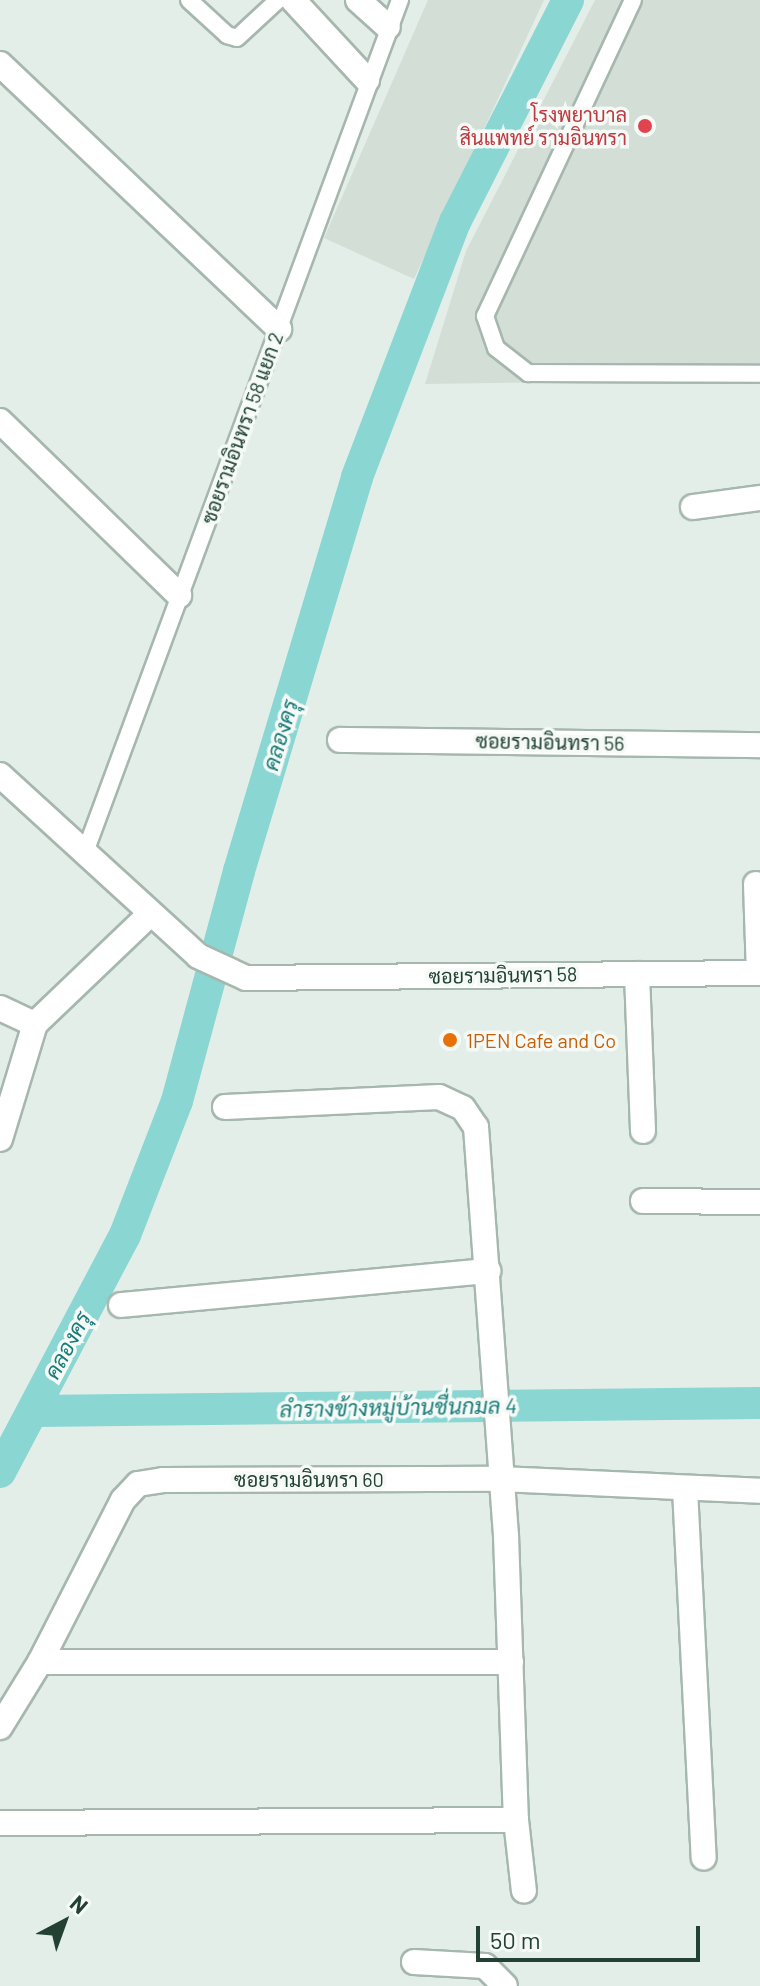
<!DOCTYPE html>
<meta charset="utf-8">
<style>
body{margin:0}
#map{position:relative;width:760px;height:1986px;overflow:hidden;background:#e4eee8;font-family:Barlow,Sarabun,sans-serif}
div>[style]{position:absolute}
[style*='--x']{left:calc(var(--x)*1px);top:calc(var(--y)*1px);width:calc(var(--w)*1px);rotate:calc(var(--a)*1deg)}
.built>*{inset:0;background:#d2ded6}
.canal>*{height:32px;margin:-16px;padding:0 16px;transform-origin:16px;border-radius:16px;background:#89d6d3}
.roads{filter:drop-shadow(2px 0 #a6b7ae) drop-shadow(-2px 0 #a6b7ae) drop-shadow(0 2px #a6b7ae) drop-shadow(0 -2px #a6b7ae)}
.service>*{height:16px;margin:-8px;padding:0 8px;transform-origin:8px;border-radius:8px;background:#fff}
.minor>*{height:24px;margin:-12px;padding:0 12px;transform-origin:12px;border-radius:12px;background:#fff}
.dots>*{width:22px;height:22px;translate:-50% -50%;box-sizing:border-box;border:4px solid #f5faf6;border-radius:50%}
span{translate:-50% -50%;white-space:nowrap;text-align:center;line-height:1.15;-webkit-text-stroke:7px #f5faf6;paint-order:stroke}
.health-label{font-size:20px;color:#be3a42}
.right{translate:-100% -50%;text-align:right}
.street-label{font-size:20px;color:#224133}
.food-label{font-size:20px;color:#c56008}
.left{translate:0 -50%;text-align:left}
.water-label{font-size:22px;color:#187b7a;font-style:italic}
.north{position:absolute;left:24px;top:1882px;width:80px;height:80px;-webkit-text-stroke:6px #f5faf6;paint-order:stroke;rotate:41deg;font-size:22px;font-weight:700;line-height:32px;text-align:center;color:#224133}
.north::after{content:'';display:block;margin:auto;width:28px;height:36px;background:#224133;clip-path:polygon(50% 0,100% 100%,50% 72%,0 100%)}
.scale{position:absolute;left:476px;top:1926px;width:224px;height:36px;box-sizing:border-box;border:4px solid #224133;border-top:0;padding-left:10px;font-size:24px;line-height:28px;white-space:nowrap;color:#224133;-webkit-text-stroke:6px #f5faf6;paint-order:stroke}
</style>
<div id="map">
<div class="built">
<i style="clip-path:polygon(428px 0,544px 0,414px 279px,324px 238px)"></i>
<i style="clip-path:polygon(595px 0,760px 0,760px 379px,425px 384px,466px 251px)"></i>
</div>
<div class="canal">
<i style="--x:36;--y:1411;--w:724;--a:-0.63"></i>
<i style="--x:0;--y:1472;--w:268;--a:-62.2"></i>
<i style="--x:125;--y:1235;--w:144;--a:-68.8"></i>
<i style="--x:177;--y:1101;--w:238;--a:-74.9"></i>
<i style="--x:239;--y:871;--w:411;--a:-73.3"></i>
<i style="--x:357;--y:477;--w:273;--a:-69"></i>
<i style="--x:455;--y:222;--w:249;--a:-63"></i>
</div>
<div class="roads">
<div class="service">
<i style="--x:189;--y:0;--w:52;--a:42.6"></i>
<i style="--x:227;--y:35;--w:10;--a:17"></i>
<i style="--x:237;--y:38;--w:56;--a:-42.8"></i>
<i style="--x:633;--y:0;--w:349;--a:115.1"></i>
<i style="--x:485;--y:316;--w:34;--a:71"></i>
<i style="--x:496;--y:348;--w:41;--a:38"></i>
<i style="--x:528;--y:373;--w:232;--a:0.2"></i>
<i style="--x:84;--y:855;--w:912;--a:-69.72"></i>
</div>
<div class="minor">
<i style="--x:293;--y:0;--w:109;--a:47.2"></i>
<i style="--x:358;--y:0;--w:40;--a:42"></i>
<i style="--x:0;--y:64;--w:385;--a:43.5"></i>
<i style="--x:0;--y:421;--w:250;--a:44.2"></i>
<i style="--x:693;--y:507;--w:68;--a:-7.7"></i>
<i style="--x:340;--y:740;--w:420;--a:0.7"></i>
<i style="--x:0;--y:775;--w:268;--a:42.4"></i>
<i style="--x:198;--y:956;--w:53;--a:24.6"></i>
<i style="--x:246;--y:978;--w:514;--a:-0.56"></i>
<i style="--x:756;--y:884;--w:89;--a:88.1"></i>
<i style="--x:637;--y:974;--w:157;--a:87.8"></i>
<i style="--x:0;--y:1008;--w:38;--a:25"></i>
<i style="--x:225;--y:1107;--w:214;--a:-2.7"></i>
<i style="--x:439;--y:1097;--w:26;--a:25"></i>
<i style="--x:463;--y:1108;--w:23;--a:56"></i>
<i style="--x:476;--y:1127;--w:410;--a:85.8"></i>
<i style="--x:506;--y:1536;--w:284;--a:88"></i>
<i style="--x:516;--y:1820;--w:71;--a:83.6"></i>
<i style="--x:0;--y:1139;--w:120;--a:-73.1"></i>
<i style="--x:35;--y:1024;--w:158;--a:-43.7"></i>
<i style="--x:643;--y:1201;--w:117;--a:0.5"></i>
<i style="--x:121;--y:1305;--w:369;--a:-5.3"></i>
<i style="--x:685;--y:1489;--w:369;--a:87.1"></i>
<i style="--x:40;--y:1662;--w:471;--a:0"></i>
<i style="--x:0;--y:1727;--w:76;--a:-58.4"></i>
<i style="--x:40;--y:1662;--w:182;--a:-62.9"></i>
<i style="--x:123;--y:1500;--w:22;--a:-47"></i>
<i style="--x:138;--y:1484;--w:25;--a:-9"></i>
<i style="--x:163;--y:1480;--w:337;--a:-0.2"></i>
<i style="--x:500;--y:1479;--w:260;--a:2.6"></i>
<i style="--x:0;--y:1823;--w:516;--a:-0.33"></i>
<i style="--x:414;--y:1962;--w:71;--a:3.2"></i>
<i style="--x:485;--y:1966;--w:28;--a:45"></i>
</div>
</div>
<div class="dots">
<i style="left:645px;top:126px;background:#e0444e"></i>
<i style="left:450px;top:1040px;background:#e8710a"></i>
</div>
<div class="health-label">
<span class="right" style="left:627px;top:126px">โรงพยาบาล<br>สินแพทย์ รามอินทรา</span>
</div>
<div class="street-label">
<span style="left:242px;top:428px;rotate:-70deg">ซอยรามอินทรา 58 แยก 2</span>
<span style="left:550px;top:742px;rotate:1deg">ซอยรามอินทรา 56</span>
<span style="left:503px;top:975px;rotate:-1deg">ซอยรามอินทรา 58</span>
<span style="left:309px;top:1479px">ซอยรามอินทรา 60</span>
</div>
<div class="food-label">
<span class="left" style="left:466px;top:1040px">1PEN Cafe and Co</span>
</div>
<div class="water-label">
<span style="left:280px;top:735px;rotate:-73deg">คลองครุ</span>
<span style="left:67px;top:1345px;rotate:-62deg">คลองครุ</span>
<span style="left:398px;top:1407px;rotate:-1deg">ลำรางข้างหมู่บ้านชื่นกมล 4</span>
</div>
<div class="north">N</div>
<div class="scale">50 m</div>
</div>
